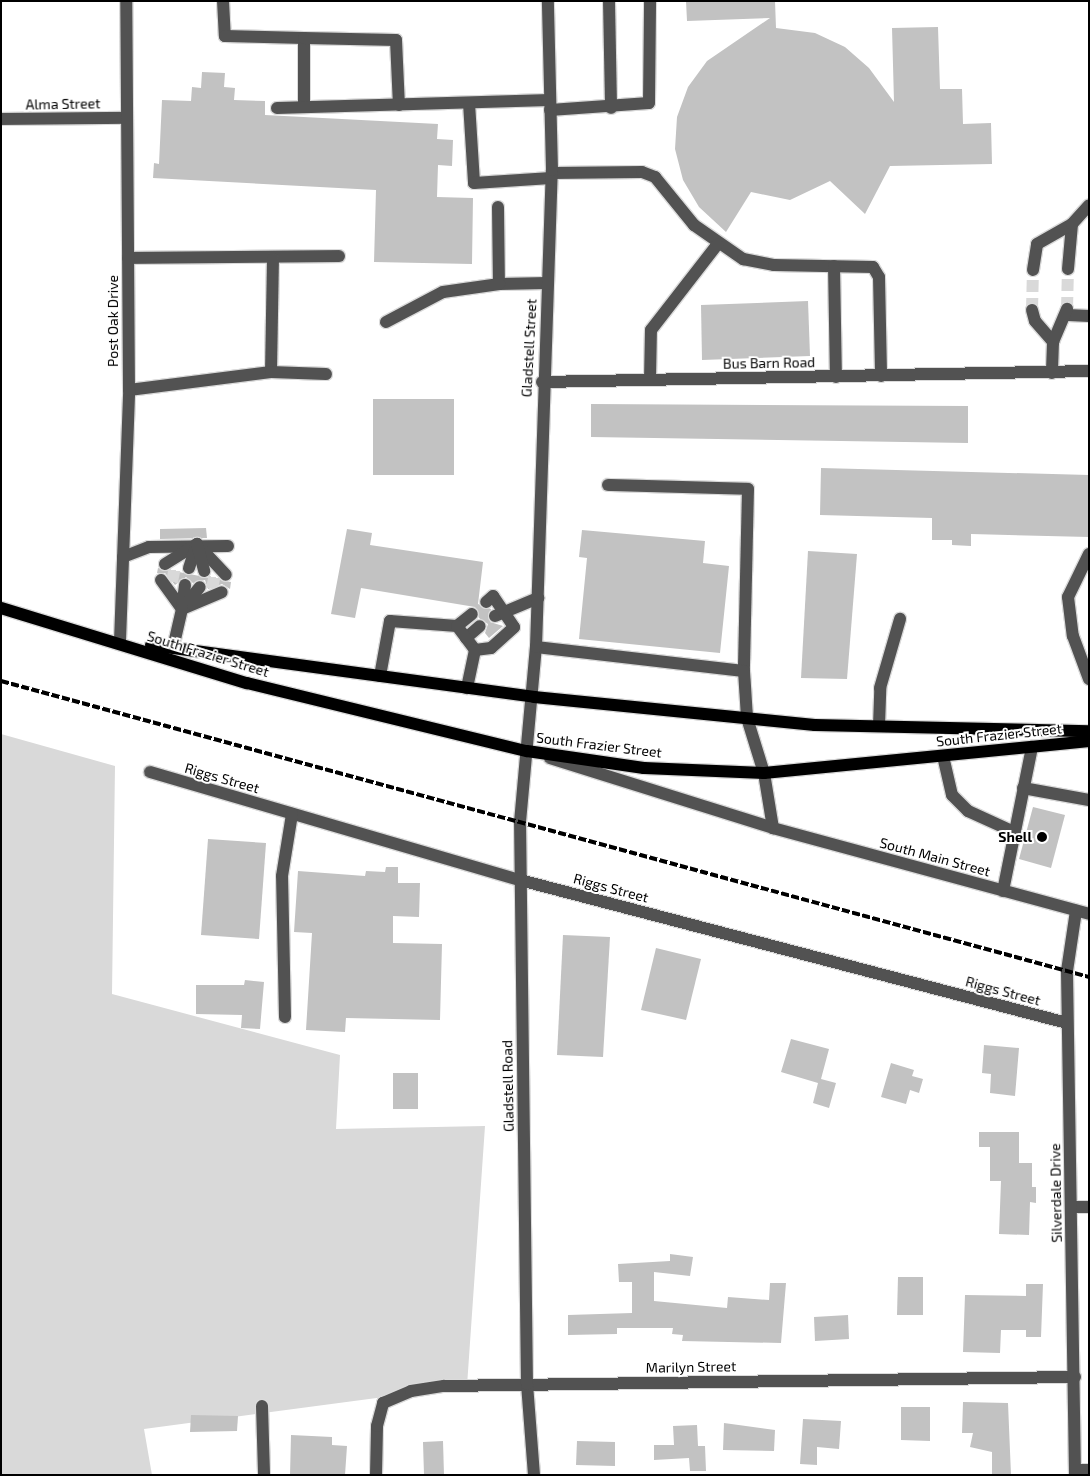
<!DOCTYPE html>
<style>
body{margin:0}
#map{position:relative;width:1090px;height:1476px;overflow:hidden;background:#fff;font-family:"Exo 2",sans-serif}
div>[style]{position:absolute}
[style*='--x']{left:calc(var(--x)*1px);top:calc(var(--y)*1px);width:calc(var(--w)*1px);rotate:calc(var(--a)*1deg)}
.green>*{inset:0;background:#d9d9d9}
.building>*{inset:0;background:#c2c2c2}
.minor-tunnel>*{height:12px;margin-top:-6px;transform-origin:0;background:repeating-linear-gradient(90deg,#d9d9d9 0 12px,transparent 0 18px)}
.roads{filter:drop-shadow(1px 0 #dbdbdb) drop-shadow(-1px 0 #dbdbdb) drop-shadow(0 1px #dbdbdb) drop-shadow(0 -1px #dbdbdb)}
.minor>*{height:12px;margin:-6px;padding:0 6px;transform-origin:6px;border-radius:6px;background:#525252}
.major>*{height:12px;margin:-6px;padding:0 6px;transform-origin:6px;border-radius:6px;background:#000}
.rail>*{height:4px;margin-top:-2px;transform-origin:0;background:repeating-linear-gradient(90deg,#000 0 8px,transparent 0 10.5px)}
.dots>*{width:14px;height:14px;translate:-50% -50%;box-sizing:border-box;border:2px solid #fff;border-radius:50%}
span{translate:-50% -50%;white-space:nowrap;text-align:center;line-height:1.15;-webkit-text-stroke:4px #fff;paint-order:stroke}
.street-label{font-size:14px;color:#000}
.poi-label{font-size:14px;color:#000;font-weight:700}
.right{translate:-100% -50%;text-align:right}
.frame{position:absolute;inset:0;border:2px solid #000;pointer-events:none}
</style>
<div id="map">
<div class="green">
<i style="clip-path:polygon(1px 734px,115px 766px,112px 994px,340px 1055px,336px 1129px,485px 1126px,467px 1386px,144px 1429px,152px 1475px,1px 1475px)"></i>
</div>
<div class="building">
<i style="clip-path:polygon(686px 1px,775px 1px,776px 28px,815px 33px,845px 47px,869px 68px,894px 102px,892px 28px,938px 27px,940px 89px,962px 89px,963px 124px,991px 123px,992px 164px,890px 166px,865px 214px,830px 181px,790px 200px,751px 192px,726px 232px,699px 207px,683px 180px,675px 149px,677px 117px,688px 87px,707px 61px,770px 18px,687px 21px)"></i>
<i style="clip-path:polygon(202px 72px,225px 73px,224px 87px,235px 88px,234px 100px,265px 101px,265px 115px,438px 124px,437px 139px,453px 140px,452px 166px,438px 165px,437px 197px,473px 198px,472px 264px,374px 262px,376px 190px,153px 178px,154px 163px,159px 164px,162px 100px,191px 101px,192px 87px,201px 88px)"></i>
<i style="clip-path:polygon(808px 301px,810px 356px,702px 360px,701px 305px)"></i>
<i style="clip-path:polygon(373px 399px,454px 399px,454px 475px,373px 475px)"></i>
<i style="clip-path:polygon(591px 404px,968px 406px,968px 443px,591px 437px)"></i>
<i style="clip-path:polygon(821px 468px,1089px 475px,1089px 537px,971px 534px,971px 546px,952px 545px,952px 540px,932px 540px,932px 518px,820px 515px)"></i>
<i style="clip-path:polygon(206px 528px,207px 538px,160px 539px,160px 529px)"></i>
<i style="clip-path:polygon(347px 529px,372px 533px,370px 545px,483px 562px,478px 604px,491px 609px,490px 622px,503px 626px,489px 638px,485px 633px,488px 624px,479px 618px,475px 607px,361px 588px,355px 618px,331px 614px)"></i>
<i style="clip-path:polygon(582px 530px,705px 541px,703px 563px,729px 566px,720px 653px,579px 639px,587px 558px,579px 557px)"></i>
<i style="clip-path:polygon(808px 551px,857px 554px,847px 679px,801px 678px)"></i>
<i style="clip-path:polygon(158px 568px,231px 582px,230px 589px,222px 584px,208px 589px,205px 580px,193px 583px,186px 577px,175px 585px,165px 573px,157px 573px)"></i>
<i style="clip-path:polygon(1033px 807px,1065px 815px,1051px 868px,1019px 859px)"></i>
<i style="clip-path:polygon(208px 839px,266px 843px,259px 939px,201px 935px)"></i>
<i style="clip-path:polygon(386px 867px,398px 867px,398px 883px,420px 883px,419px 917px,393px 916px,393px 943px,442px 944px,440px 1020px,346px 1018px,345px 1032px,306px 1030px,312px 933px,294px 932px,298px 871px,365px 876px,366px 871px,385px 872px)"></i>
<i style="clip-path:polygon(563px 935px,610px 937px,603px 1057px,557px 1055px)"></i>
<i style="clip-path:polygon(656px 948px,701px 959px,686px 1020px,641px 1010px)"></i>
<i style="clip-path:polygon(245px 980px,264px 982px,260px 1029px,241px 1028px,242px 1015px,196px 1014px,196px 985px,244px 985px)"></i>
<i style="clip-path:polygon(791px 1039px,829px 1049px,821px 1079px,836px 1083px,829px 1108px,813px 1103px,818px 1083px,781px 1072px)"></i>
<i style="clip-path:polygon(984px 1045px,1019px 1048px,1015px 1096px,990px 1093px,991px 1074px,982px 1073px)"></i>
<i style="clip-path:polygon(891px 1063px,914px 1070px,912px 1076px,923px 1079px,919px 1093px,910px 1090px,906px 1104px,881px 1097px)"></i>
<i style="clip-path:polygon(393px 1073px,418px 1073px,418px 1109px,393px 1109px)"></i>
<i style="clip-path:polygon(979px 1132px,1019px 1132px,1019px 1163px,1032px 1163px,1032px 1187px,1036px 1187px,1036px 1203px,1030px 1202px,1029px 1235px,999px 1234px,1001px 1181px,990px 1181px,990px 1147px,979px 1147px)"></i>
<i style="clip-path:polygon(670px 1254px,693px 1257px,690px 1276px,654px 1272px,654px 1301px,727px 1308px,728px 1297px,769px 1300px,770px 1283px,786px 1283px,781px 1343px,682px 1341px,683px 1335px,672px 1334px,673px 1328px,617px 1328px,617px 1334px,568px 1335px,568px 1315px,632px 1313px,632px 1282px,619px 1282px,618px 1264px,670px 1261px)"></i>
<i style="clip-path:polygon(898px 1277px,923px 1277px,923px 1315px,897px 1315px)"></i>
<i style="clip-path:polygon(1026px 1284px,1043px 1284px,1041px 1337px,1026px 1337px,1026px 1330px,1001px 1330px,1000px 1353px,963px 1352px,965px 1295px,1026px 1296px)"></i>
<i style="clip-path:polygon(848px 1315px,849px 1339px,815px 1341px,814px 1317px)"></i>
<i style="clip-path:polygon(963px 1402px,1008px 1403px,1011px 1475px,992px 1475px,992px 1452px,970px 1447px,973px 1433px,962px 1433px)"></i>
<i style="clip-path:polygon(901px 1407px,930px 1407px,930px 1441px,901px 1440px)"></i>
<i style="clip-path:polygon(191px 1415px,238px 1416px,237px 1431px,190px 1432px)"></i>
<i style="clip-path:polygon(803px 1419px,841px 1421px,839px 1449px,817px 1447px,817px 1465px,800px 1464px)"></i>
<i style="clip-path:polygon(724px 1423px,775px 1430px,774px 1451px,723px 1450px)"></i>
<i style="clip-path:polygon(697px 1425px,698px 1446px,705px 1446px,706px 1471px,690px 1471px,689px 1458px,654px 1460px,654px 1445px,674px 1445px,673px 1426px)"></i>
<i style="clip-path:polygon(291px 1435px,332px 1437px,332px 1445px,347px 1446px,345px 1475px,290px 1475px)"></i>
<i style="clip-path:polygon(443px 1441px,444px 1475px,424px 1475px,423px 1442px)"></i>
<i style="clip-path:polygon(577px 1441px,615px 1442px,615px 1466px,576px 1465px)"></i>
</div>
<div class="minor-tunnel">
<i style="--x:1067;--y:309;--w:40;--a:-88.6"></i>
<i style="--x:1032;--y:310;--w:40;--a:-88.6"></i>
<i style="--x:172;--y:582;--w:16;--a:-79"></i>
<i style="--x:212;--y:589;--w:16;--a:-79"></i>
</div>
<div class="roads">
<div class="minor">
<i style="--x:223;--y:1;--w:35;--a:87"></i>
<i style="--x:225;--y:36;--w:79;--a:1.5"></i>
<i style="--x:304;--y:38;--w:69;--a:90"></i>
<i style="--x:609;--y:1;--w:107;--a:88.9"></i>
<i style="--x:304;--y:38;--w:92;--a:1.2"></i>
<i style="--x:396;--y:40;--w:65;--a:87.4"></i>
<i style="--x:469;--y:103;--w:80;--a:86.4"></i>
<i style="--x:474;--y:183;--w:77;--a:-3.7"></i>
<i style="--x:277;--y:108;--w:273;--a:-1.7"></i>
<i style="--x:550;--y:110;--w:99;--a:-4"></i>
<i style="--x:649;--y:103;--w:102;--a:-89.4"></i>
<i style="--x:1;--y:119;--w:125;--a:-0.5"></i>
<i style="--x:552;--y:173;--w:90;--a:-0.6"></i>
<i style="--x:642;--y:172;--w:14;--a:21"></i>
<i style="--x:655;--y:177;--w:62;--a:50.9"></i>
<i style="--x:694;--y:225;--w:60;--a:34.8"></i>
<i style="--x:743;--y:259;--w:32;--a:11"></i>
<i style="--x:774;--y:265;--w:99;--a:1.2"></i>
<i style="--x:873;--y:267;--w:12;--a:59"></i>
<i style="--x:879;--y:277;--w:99;--a:88.8"></i>
<i style="--x:498;--y:207;--w:77;--a:89.3"></i>
<i style="--x:499;--y:284;--w:48;--a:-1.2"></i>
<i style="--x:128;--y:258;--w:211;--a:-0.5"></i>
<i style="--x:834;--y:266;--w:111;--a:89"></i>
<i style="--x:1068;--y:269;--w:45;--a:-84.9"></i>
<i style="--x:1033;--y:270;--w:26;--a:-81"></i>
<i style="--x:1037;--y:244;--w:40;--a:-29.7"></i>
<i style="--x:1072;--y:224;--w:25;--a:-48"></i>
<i style="--x:1032;--y:310;--w:11;--a:75"></i>
<i style="--x:1035;--y:321;--w:28;--a:49"></i>
<i style="--x:1053;--y:342;--w:31;--a:92"></i>
<i style="--x:1068;--y:315;--w:21;--a:3"></i>
<i style="--x:386;--y:322;--w:64;--a:-27.8"></i>
<i style="--x:443;--y:292;--w:57;--a:-8.1"></i>
<i style="--x:1053;--y:342;--w:36;--a:-67"></i>
<i style="--x:271;--y:372;--w:113;--a:-89"></i>
<i style="--x:650;--y:380;--w:50;--a:-88.9"></i>
<i style="--x:651;--y:330;--w:108;--a:-52.2"></i>
<i style="--x:542;--y:382;--w:547;--a:-1.15"></i>
<i style="--x:129;--y:390;--w:143;--a:-7.2"></i>
<i style="--x:271;--y:372;--w:55;--a:2.1"></i>
<i style="--x:608;--y:485;--w:140;--a:1.6"></i>
<i style="--x:748;--y:489;--w:182;--a:91.3"></i>
<i style="--x:1089;--y:554;--w:48;--a:116"></i>
<i style="--x:1068;--y:597;--w:39;--a:83"></i>
<i style="--x:1073;--y:636;--w:46;--a:69.6"></i>
<i style="--x:123;--y:557;--w:28;--a:-21"></i>
<i style="--x:149;--y:547;--w:79;--a:-0.7"></i>
<i style="--x:165;--y:564;--w:38;--a:-32"></i>
<i style="--x:197;--y:544;--w:42;--a:46.9"></i>
<i style="--x:189;--y:568;--w:25;--a:-72"></i>
<i style="--x:197;--y:544;--w:28;--a:75"></i>
<i style="--x:161;--y:580;--w:36;--a:54"></i>
<i style="--x:182;--y:609;--w:43;--a:-23"></i>
<i style="--x:185;--y:585;--w:24;--a:97"></i>
<i style="--x:182;--y:609;--w:28;--a:-51"></i>
<i style="--x:495;--y:616;--w:47;--a:-22.7"></i>
<i style="--x:457;--y:626;--w:19;--a:-39"></i>
<i style="--x:466;--y:638;--w:18;--a:-41"></i>
<i style="--x:120;--y:641;--w:251;--a:-87.9"></i>
<i style="--x:129;--y:390;--w:389;--a:-90.4"></i>
<i style="--x:536;--y:647;--w:209;--a:6.6"></i>
<i style="--x:744;--y:671;--w:47;--a:86.3"></i>
<i style="--x:747;--y:718;--w:58;--a:72.8"></i>
<i style="--x:764;--y:773;--w:56;--a:80.7"></i>
<i style="--x:773;--y:828;--w:327;--a:15.2"></i>
<i style="--x:173;--y:648;--w:40;--a:-77"></i>
<i style="--x:475;--y:650;--w:16;--a:-7"></i>
<i style="--x:491;--y:648;--w:31;--a:-42"></i>
<i style="--x:514;--y:627;--w:37;--a:-124"></i>
<i style="--x:493;--y:596;--w:9;--a:139"></i>
<i style="--x:380;--y:676;--w:56;--a:-79.7"></i>
<i style="--x:390;--y:621;--w:67;--a:4.3"></i>
<i style="--x:457;--y:626;--w:30;--a:53"></i>
<i style="--x:475;--y:650;--w:39;--a:102"></i>
<i style="--x:879;--y:726;--w:38;--a:-88"></i>
<i style="--x:880;--y:688;--w:72;--a:-73.8"></i>
<i style="--x:943;--y:756;--w:40;--a:77"></i>
<i style="--x:952;--y:795;--w:23;--a:45"></i>
<i style="--x:968;--y:811;--w:51;--a:24.5"></i>
<i style="--x:550;--y:758;--w:234;--a:17.4"></i>
<i style="--x:150;--y:772;--w:385;--a:16.3"></i>
<i style="--x:520;--y:880;--w:565;--a:14.65"></i>
<i style="--x:1023;--y:788;--w:67;--a:10.3"></i>
<i style="--x:1003;--y:891;--w:147;--a:-78.6"></i>
<i style="--x:285;--y:1017;--w:141;--a:-91.2"></i>
<i style="--x:282;--y:876;--w:63;--a:-80.8"></i>
<i style="--x:1072;--y:1207;--w:17;--a:0"></i>
<i style="--x:262;--y:1406;--w:69;--a:88.3"></i>
<i style="--x:1075;--y:1470;--w:14;--a:0"></i>
<i style="--x:376;--y:1475;--w:49;--a:-88.8"></i>
<i style="--x:377;--y:1426;--w:24;--a:-75"></i>
<i style="--x:383;--y:1403;--w:30;--a:-23"></i>
<i style="--x:411;--y:1391;--w:33;--a:-9"></i>
<i style="--x:444;--y:1386;--w:631;--a:-0.82"></i>
<i style="--x:534;--y:1475;--w:91;--a:-94.4"></i>
<i style="--x:527;--y:1384;--w:562;--a:-90.71"></i>
<i style="--x:520;--y:822;--w:176;--a:-84.8"></i>
<i style="--x:536;--y:647;--w:477;--a:-88.1"></i>
<i style="--x:552;--y:170;--w:169;--a:-91.4"></i>
<i style="--x:1075;--y:1475;--w:504;--a:-90.91"></i>
<i style="--x:1067;--y:971;--w:61;--a:-81.5"></i>
</div>
<div class="major">
<i style="--x:1;--y:608;--w:257;--a:17"></i>
<i style="--x:247;--y:683;--w:288;--a:13.7"></i>
<i style="--x:527;--y:751;--w:118;--a:8.3"></i>
<i style="--x:644;--y:768;--w:120;--a:2.4"></i>
<i style="--x:764;--y:773;--w:327;--a:-5.6"></i>
<i style="--x:151;--y:645;--w:387;--a:7.7"></i>
<i style="--x:534;--y:697;--w:282;--a:5.7"></i>
<i style="--x:815;--y:725;--w:274;--a:1.3"></i>
</div>
</div>
<div class="rail">
<i style="--x:1;--y:681;--w:1128;--a:15.22"></i>
</div>
<div class="dots">
<i style="left:1042px;top:837px;background:#000"></i>
</div>
<div class="street-label">
<span style="left:63px;top:104px;rotate:-1deg">Alma Street</span>
<span style="left:113px;top:321px;rotate:-90deg">Post Oak Drive</span>
<span style="left:529px;top:348px;rotate:-87deg">Gladstell Street</span>
<span style="left:769px;top:363px;rotate:-1deg">Bus Barn Road</span>
<span style="left:208px;top:654px;rotate:17deg">South Frazier Street</span>
<span style="left:999px;top:735px;rotate:-6deg">South Frazier Street</span>
<span style="left:599px;top:745px;rotate:7deg">South Frazier Street</span>
<span style="left:222px;top:778px;rotate:16deg">Riggs Street</span>
<span style="left:935px;top:857px;rotate:15deg">South Main Street</span>
<span style="left:611px;top:888px;rotate:15deg">Riggs Street</span>
<span style="left:1003px;top:991px;rotate:15deg">Riggs Street</span>
<span style="left:508px;top:1086px;rotate:-91deg">Gladstell Road</span>
<span style="left:1056px;top:1193px;rotate:-91deg">Silverdale Drive</span>
<span style="left:691px;top:1367px;rotate:-1deg">Marilyn Street</span>
</div>
<div class="poi-label">
<span class="right" style="left:1032px;top:837px">Shell</span>
</div>
<div class="frame"></div>
</div>
